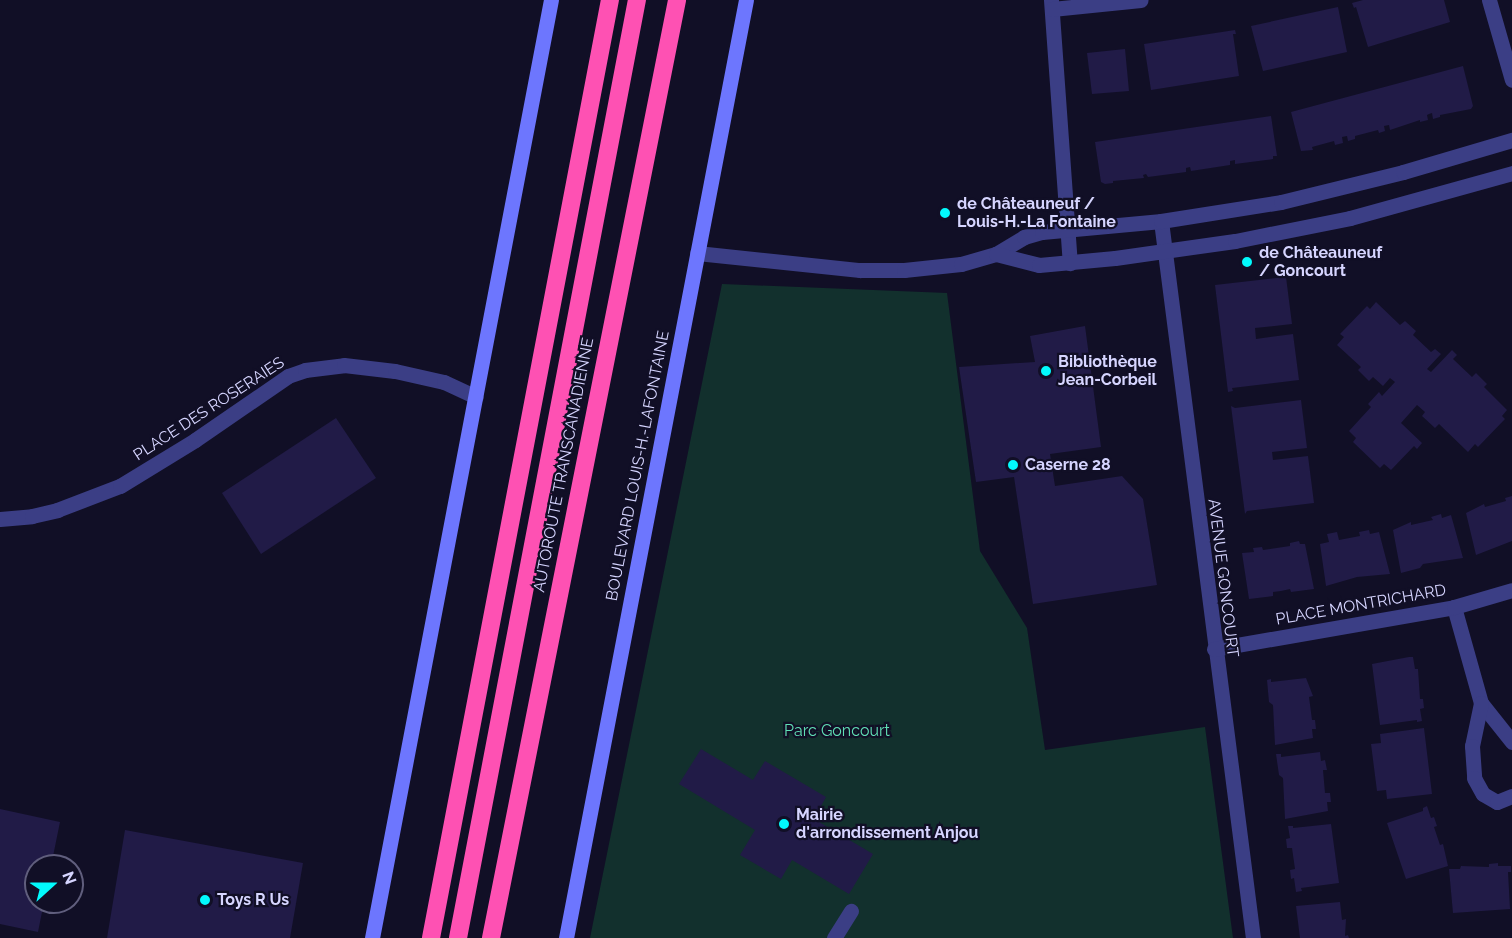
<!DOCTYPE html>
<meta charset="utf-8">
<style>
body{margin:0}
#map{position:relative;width:1512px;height:938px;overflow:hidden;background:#110f26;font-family:Raleway,sans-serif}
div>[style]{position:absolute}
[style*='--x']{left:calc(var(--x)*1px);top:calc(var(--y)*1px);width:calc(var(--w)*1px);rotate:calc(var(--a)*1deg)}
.green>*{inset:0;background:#12302d}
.building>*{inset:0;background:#211b47}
.minor>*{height:15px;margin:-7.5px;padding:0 7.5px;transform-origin:7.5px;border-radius:7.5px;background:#3b3e85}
.tertiary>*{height:15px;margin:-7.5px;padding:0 7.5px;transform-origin:7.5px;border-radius:7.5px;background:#3b3e85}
.secondary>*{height:15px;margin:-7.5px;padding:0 7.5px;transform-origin:7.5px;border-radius:7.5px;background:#6d76fe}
.motorway>*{height:18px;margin:-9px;padding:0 9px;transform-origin:9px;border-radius:9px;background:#fe51b3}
.dots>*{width:16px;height:16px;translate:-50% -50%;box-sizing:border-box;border:3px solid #110f26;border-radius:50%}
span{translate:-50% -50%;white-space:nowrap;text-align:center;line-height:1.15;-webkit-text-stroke:4.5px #110f26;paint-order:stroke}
.poi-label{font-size:16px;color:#d6d5ff;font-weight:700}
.left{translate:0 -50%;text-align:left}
.street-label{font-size:16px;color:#d6d5ff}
.park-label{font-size:16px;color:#60dfb5}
.north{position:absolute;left:24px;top:854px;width:60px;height:60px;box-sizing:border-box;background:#110f26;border:2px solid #605e7d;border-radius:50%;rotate:69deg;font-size:16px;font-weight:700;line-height:24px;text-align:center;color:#d6d5ff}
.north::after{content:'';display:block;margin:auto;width:21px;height:27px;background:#02fafd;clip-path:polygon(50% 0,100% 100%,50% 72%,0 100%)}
</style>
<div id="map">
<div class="green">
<i style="clip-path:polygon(722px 284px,947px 293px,980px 551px,1027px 628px,1045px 750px,1205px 727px,1233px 938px,590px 938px)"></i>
</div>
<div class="building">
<i style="clip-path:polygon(1363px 0,1444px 0,1450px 22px,1368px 47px,1356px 7px,1354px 8px,1352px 3px)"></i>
<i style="clip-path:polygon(1338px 7px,1347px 52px,1263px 71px,1251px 26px)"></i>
<i style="clip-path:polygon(1235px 30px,1236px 34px,1233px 34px,1239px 76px,1151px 90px,1144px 44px)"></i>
<i style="clip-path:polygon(1125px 49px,1129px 91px,1092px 94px,1087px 53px)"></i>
<i style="clip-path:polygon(1463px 66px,1473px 106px,1471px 109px,1440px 115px,1440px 117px,1433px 119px,1432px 113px,1429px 114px,1427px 115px,1428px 120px,1420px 122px,1420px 120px,1390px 130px,1389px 125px,1384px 126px,1385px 131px,1379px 133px,1378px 130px,1355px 136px,1355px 139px,1348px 141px,1347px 136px,1342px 137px,1343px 143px,1335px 145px,1334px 141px,1312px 147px,1313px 150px,1301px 151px,1291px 112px)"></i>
<i style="clip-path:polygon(1271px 116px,1277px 156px,1273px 156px,1273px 159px,1235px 164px,1235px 160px,1230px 161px,1230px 165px,1191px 171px,1190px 167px,1186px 168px,1186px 172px,1148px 177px,1146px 174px,1143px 175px,1144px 178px,1113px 181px,1113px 183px,1105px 184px,1101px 182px,1095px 142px)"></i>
<i style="clip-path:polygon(1286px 277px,1292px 324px,1255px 328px,1256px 339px,1293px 334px,1299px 380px,1232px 388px,1233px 391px,1228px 392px,1215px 285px)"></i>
<i style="clip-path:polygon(1376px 302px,1400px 325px,1405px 321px,1416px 331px,1413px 335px,1431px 352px,1435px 349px,1441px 354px,1427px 369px,1431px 372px,1452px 350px,1457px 355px,1453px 359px,1472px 377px,1476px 373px,1487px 384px,1484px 387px,1507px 410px,1502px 416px,1505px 419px,1478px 447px,1475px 444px,1468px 452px,1439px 424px,1435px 428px,1422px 416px,1425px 412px,1417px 405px,1401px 423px,1422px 443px,1417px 449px,1414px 446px,1391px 470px,1384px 464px,1380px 468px,1353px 442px,1356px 438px,1349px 431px,1371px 407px,1368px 404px,1379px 392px,1382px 396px,1395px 382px,1390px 378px,1383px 386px,1373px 377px,1369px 381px,1358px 370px,1361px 367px,1337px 345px,1344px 337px,1340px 334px,1367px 306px,1370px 309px)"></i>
<i style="clip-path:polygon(1085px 326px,1101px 447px,1050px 454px,1055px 486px,1122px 476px,1143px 499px,1157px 585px,1033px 604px,1014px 477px,976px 482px,959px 367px,1035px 362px,1030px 336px)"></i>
<i style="clip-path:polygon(1301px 400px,1307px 448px,1272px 452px,1273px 460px,1308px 456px,1314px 503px,1247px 511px,1245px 514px,1231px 406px,1235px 408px)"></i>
<i style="clip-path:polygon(336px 418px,376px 478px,261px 554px,222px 493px)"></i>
<i style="clip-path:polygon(1512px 496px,1512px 541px,1476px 555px,1466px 513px,1484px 504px,1485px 507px,1506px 501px,1505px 498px)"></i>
<i style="clip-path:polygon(1441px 514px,1442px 518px,1451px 515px,1463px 558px,1423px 564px,1420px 568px,1401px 573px,1393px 530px,1411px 522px,1411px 525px,1433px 520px,1431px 517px)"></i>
<i style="clip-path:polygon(1369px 530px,1370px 534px,1379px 532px,1390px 574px,1357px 577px,1326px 586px,1320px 544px,1329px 542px,1327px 534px,1337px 532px,1339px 540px,1360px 536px,1359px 532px)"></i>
<i style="clip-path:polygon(1299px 541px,1300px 544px,1305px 544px,1314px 589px,1291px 592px,1290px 589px,1281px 591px,1273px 592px,1273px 596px,1249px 599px,1242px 553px,1254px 552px,1253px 548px,1262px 547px,1263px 550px,1290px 546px,1290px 543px)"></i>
<i style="clip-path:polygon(1409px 657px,1413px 657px,1415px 669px,1418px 669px,1420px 699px,1423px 699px,1424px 708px,1420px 709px,1422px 721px,1417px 722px,1417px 720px,1380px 725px,1372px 664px)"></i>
<i style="clip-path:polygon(1306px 678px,1313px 696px,1309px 697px,1312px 720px,1315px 720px,1316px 729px,1312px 729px,1313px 738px,1275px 745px,1273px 705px,1269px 702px,1267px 680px,1271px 679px,1271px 682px)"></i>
<i style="clip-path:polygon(1424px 728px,1432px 794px,1387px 799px,1386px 790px,1377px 791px,1371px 744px,1381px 743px,1380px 734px)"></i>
<i style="clip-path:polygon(701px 749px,753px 780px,765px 761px,826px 797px,814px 819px,873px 854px,849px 894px,792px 860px,781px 879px,740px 855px,755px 830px,679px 784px)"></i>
<i style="clip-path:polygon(1320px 752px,1321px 761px,1325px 760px,1327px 770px,1323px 770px,1325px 793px,1330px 793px,1331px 802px,1327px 802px,1328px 811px,1285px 819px,1283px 778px,1279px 775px,1276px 754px,1281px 754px,1281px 757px)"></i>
<i style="clip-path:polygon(1427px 806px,1431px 818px,1434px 817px,1437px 826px,1434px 827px,1440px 845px,1443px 844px,1448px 866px,1406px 879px,1387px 823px,1423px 811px,1423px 808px)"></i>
<i style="clip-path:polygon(0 809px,60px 822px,51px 866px,36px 866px,36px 902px,44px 902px,38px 932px,0 924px)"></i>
<i style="clip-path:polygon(1331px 824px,1339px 883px,1301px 888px,1302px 891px,1296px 892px,1294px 878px,1291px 879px,1290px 870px,1295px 869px,1292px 848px,1287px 848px,1286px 839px,1290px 838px,1288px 826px,1293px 826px,1293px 828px)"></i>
<i style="clip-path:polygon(125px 830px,303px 863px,290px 938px,107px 938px)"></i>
<i style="clip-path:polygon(1498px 863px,1498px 866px,1511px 866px,1511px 872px,1508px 872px,1510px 909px,1453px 913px,1449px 869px,1460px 869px,1461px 866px,1489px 867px,1489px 864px)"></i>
<i style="clip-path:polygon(1340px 902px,1342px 920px,1346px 919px,1345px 936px,1348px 935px,1349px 938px,1300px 938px,1296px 906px)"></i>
</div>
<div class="minor">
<i style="--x:1051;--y:0;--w:264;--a:85.9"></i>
<i style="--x:1489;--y:0;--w:83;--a:74"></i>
<i style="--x:1052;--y:9;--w:89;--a:-5.8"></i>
<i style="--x:1161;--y:221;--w:723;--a:82.69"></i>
<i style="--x:0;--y:519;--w:32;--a:-5"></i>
<i style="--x:32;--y:516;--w:26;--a:-13"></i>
<i style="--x:57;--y:510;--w:67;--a:-20.9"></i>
<i style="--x:120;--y:486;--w:88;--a:-31.5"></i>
<i style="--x:195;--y:440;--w:113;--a:-34.5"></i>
<i style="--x:288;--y:376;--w:18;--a:-19"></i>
<i style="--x:305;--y:370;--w:39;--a:-7"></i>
<i style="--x:344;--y:365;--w:51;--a:6.7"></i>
<i style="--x:395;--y:371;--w:50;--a:12.7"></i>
<i style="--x:444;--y:382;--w:35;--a:25"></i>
<i style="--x:1454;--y:607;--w:100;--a:74.3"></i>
<i style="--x:1481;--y:703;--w:50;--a:51.5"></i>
<i style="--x:1214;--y:649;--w:244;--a:-9.9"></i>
<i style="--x:1454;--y:607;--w:60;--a:-16.3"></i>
<i style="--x:1481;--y:703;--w:44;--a:101.8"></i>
<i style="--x:1472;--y:746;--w:32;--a:86"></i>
<i style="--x:1474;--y:778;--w:18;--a:61"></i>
<i style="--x:1483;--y:794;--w:16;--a:30"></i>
<i style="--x:1497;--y:802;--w:16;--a:-22"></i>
<i style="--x:834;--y:938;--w:32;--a:-58"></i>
</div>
<div class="tertiary">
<i style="--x:697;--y:253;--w:164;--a:6"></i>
<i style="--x:860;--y:270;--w:44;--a:0"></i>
<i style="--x:904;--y:270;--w:57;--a:-6"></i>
<i style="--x:961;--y:264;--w:36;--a:-16"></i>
<i style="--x:996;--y:254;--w:33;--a:-31"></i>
<i style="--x:1024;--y:237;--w:19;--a:-16"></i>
<i style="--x:1042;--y:232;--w:120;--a:-5.3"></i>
<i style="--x:1161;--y:221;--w:121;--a:-9"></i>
<i style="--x:1281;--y:202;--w:126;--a:-13.8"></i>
<i style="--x:1403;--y:172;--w:114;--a:-16.4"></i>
<i style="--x:996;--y:254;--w:44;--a:14.3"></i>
<i style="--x:1039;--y:265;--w:76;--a:-5.3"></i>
<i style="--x:1115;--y:258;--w:121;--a:-8.1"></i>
<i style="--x:1235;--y:241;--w:117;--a:-11.3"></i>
<i style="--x:1350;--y:218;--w:168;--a:-15.5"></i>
</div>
<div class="secondary">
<i style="--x:372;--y:938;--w:955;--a:-79.2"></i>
<i style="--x:566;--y:938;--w:955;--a:-79.14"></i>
</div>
<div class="motorway">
<i style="--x:431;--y:938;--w:955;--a:-79.2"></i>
<i style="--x:458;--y:938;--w:955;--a:-79.2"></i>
<i style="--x:491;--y:938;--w:956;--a:-78.78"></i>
</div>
<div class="dots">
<i style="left:945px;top:213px;background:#02fafd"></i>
<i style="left:1247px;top:262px;background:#02fafd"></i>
<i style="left:1046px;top:371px;background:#02fafd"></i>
<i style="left:1013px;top:465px;background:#02fafd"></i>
<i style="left:784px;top:824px;background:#02fafd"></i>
<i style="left:205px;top:900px;background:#02fafd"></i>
</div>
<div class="poi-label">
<span class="left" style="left:957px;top:213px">de Châteauneuf /<br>Louis-H.-La Fontaine</span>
<span class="left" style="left:1259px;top:262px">de Châteauneuf<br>/ Goncourt</span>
<span class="left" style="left:1058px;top:371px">Bibliothèque<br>Jean-Corbeil</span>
<span class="left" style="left:1025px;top:465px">Caserne 28</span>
<span class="left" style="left:796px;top:824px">Mairie<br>d'arrondissement Anjou</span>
<span class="left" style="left:217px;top:900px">Toys R Us</span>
</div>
<div class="street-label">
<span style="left:209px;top:409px;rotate:-33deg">PLACE DES ROSERAIES</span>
<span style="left:564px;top:465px;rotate:-79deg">AUTOROUTE TRANSCANADIENNE</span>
<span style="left:638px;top:466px;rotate:-79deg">BOULEVARD LOUIS-H.-LAFONTAINE</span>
<span style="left:1223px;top:578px;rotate:83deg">AVENUE GONCOURT</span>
<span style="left:1361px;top:605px;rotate:-10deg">PLACE MONTRICHARD</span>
</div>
<div class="park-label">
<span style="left:837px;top:731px">Parc Goncourt</span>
</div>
<div class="north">N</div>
</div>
